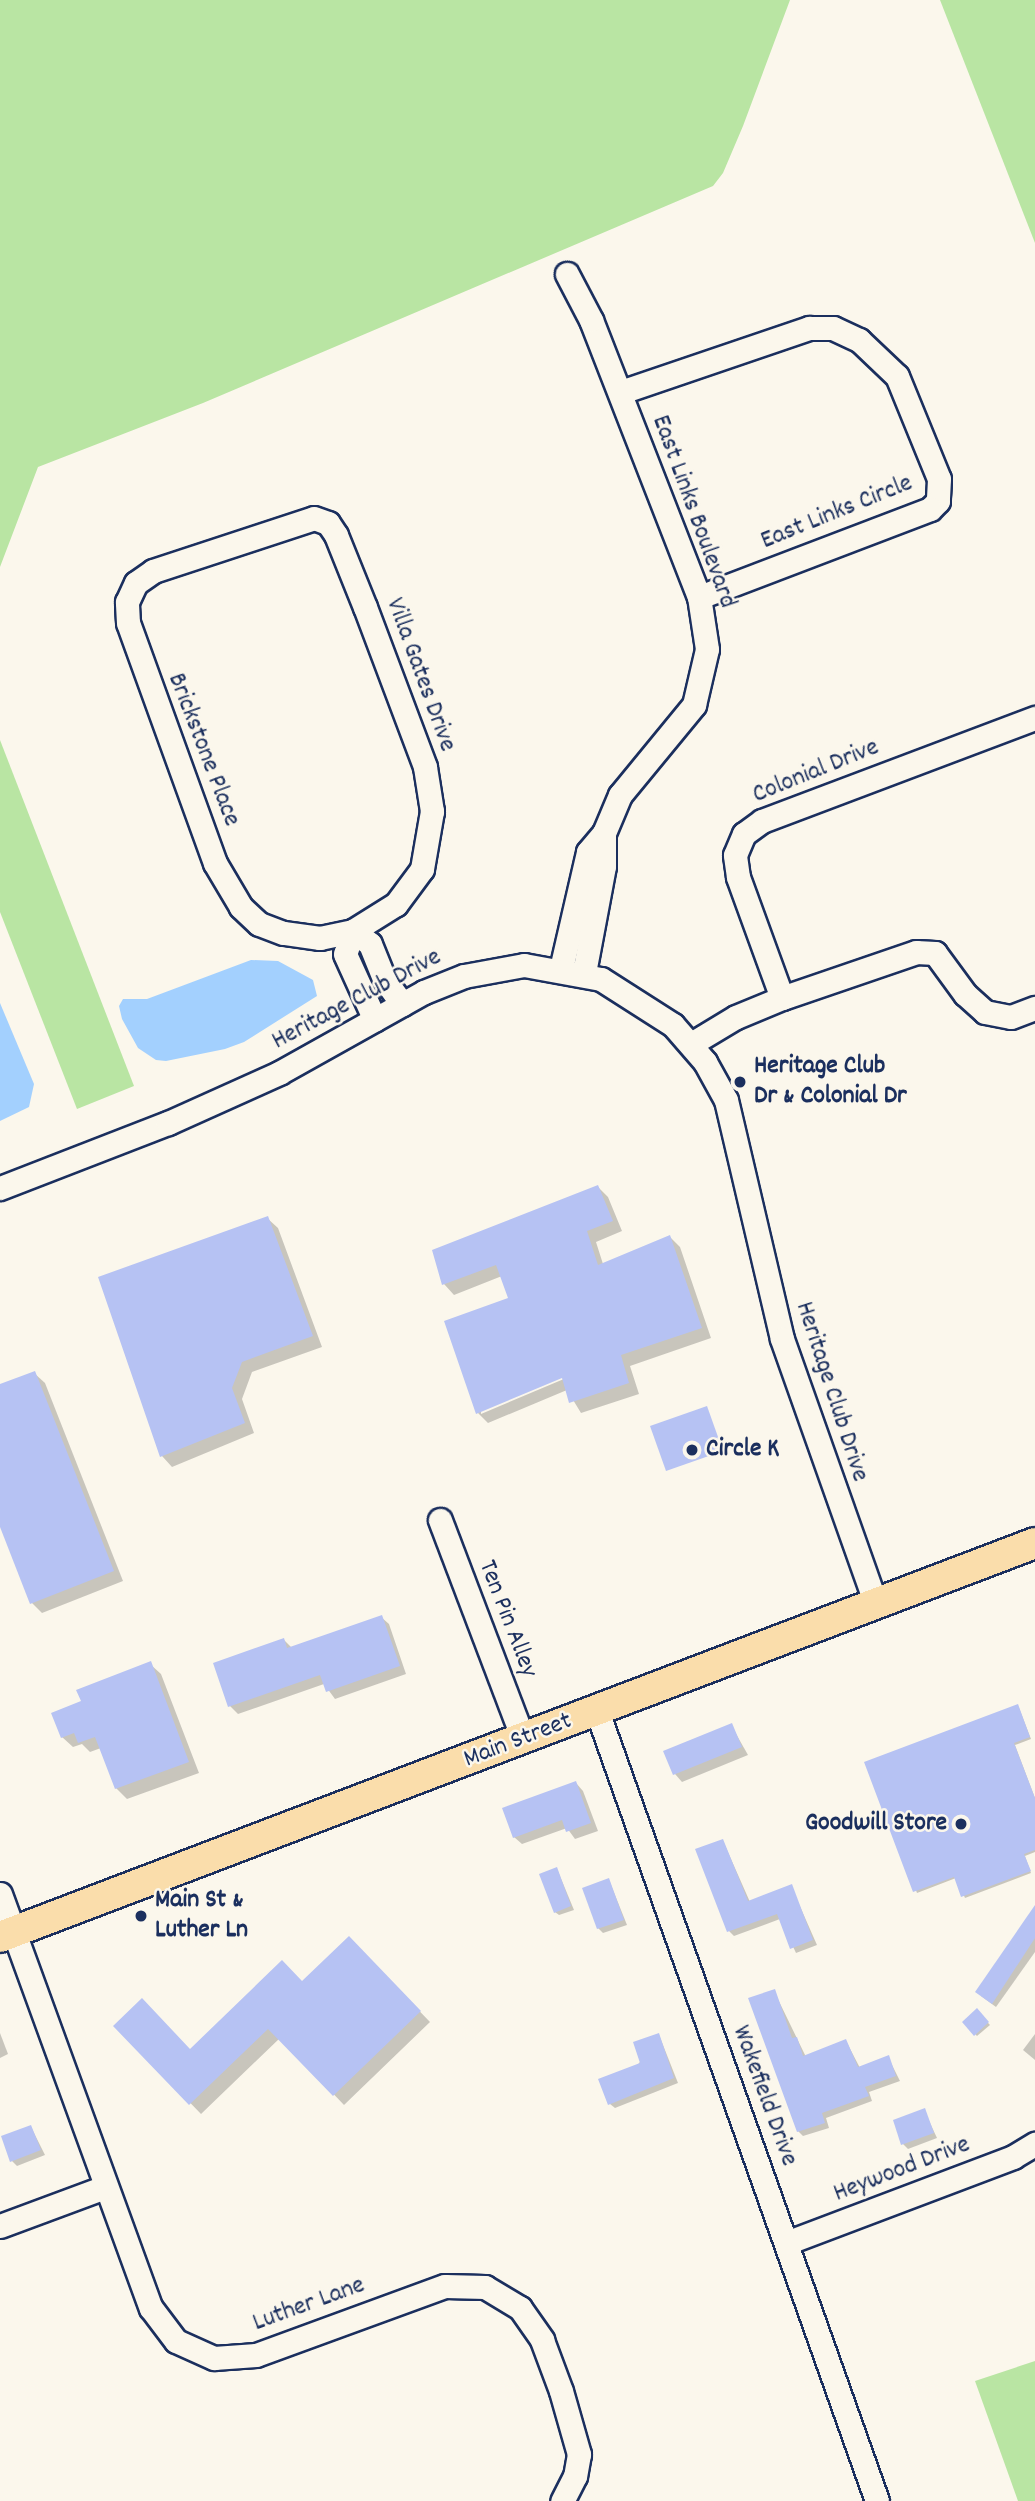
<!DOCTYPE html>
<style>
body{margin:0}
#map{position:relative;width:1035px;height:2501px;overflow:hidden;background:#fbf7ec;font-family:Dekko,sans-serif}
div>[style]{position:absolute}
[style*='--x']{left:calc(var(--x)*1px);top:calc(var(--y)*1px);width:calc(var(--w)*1px);rotate:calc(var(--a)*1deg)}
.green>*{inset:0;background:#b9e5a3}
.water>*{inset:0;background:#a3d0fe}
.shadow>*{inset:0;background:#0003}
.building>*{inset:0;background:#b6c2f3}
.roads{filter:drop-shadow(2px 0 #1b2f5e) drop-shadow(-2px 0 #1b2f5e) drop-shadow(0 2px #1b2f5e) drop-shadow(0 -2px #1b2f5e)}
.minor>*{height:23px;margin:-11.5px;padding:0 11.5px;transform-origin:11.5px;border-radius:11.5px;background:#fbf7ec}
.major>*{height:30px;margin:-15px;padding:0 15px;transform-origin:15px;border-radius:15px;background:#faddab}
.dots>*{width:19px;height:19px;translate:-50% -50%;box-sizing:border-box;border:4px solid #fbf7ec;border-radius:50%}
span{translate:-50% -50%;white-space:nowrap;text-align:center;line-height:1.15;-webkit-text-stroke:5px #fbf7ec;paint-order:stroke}
.street-label{font-size:26px;color:#1b2f5e}
.poi-label{font-size:26px;color:#1b2f5e;font-weight:700}
.left{translate:0 -50%;text-align:left}
.right{translate:-100% -50%;text-align:right}
</style>
<div id="map">
<div class="green">
<i style="clip-path:polygon(0 0,790px 0,743px 126px,723px 173px,713px 186px,203px 403px,38px 467px,0 567px)"></i>
<i style="clip-path:polygon(940px 0,1035px 0,1035px 243px)"></i>
<i style="clip-path:polygon(0 740px,134px 1086px,77px 1109px,0 912px)"></i>
<i style="clip-path:polygon(1035px 2361px,1035px 2501px,1018px 2501px,975px 2381px)"></i>
</div>
<div class="water">
<i style="clip-path:polygon(251px 960px,278px 961px,313px 980px,317px 996px,244px 1042px,225px 1049px,166px 1061px,156px 1060px,138px 1048px,122px 1019px,119px 1006px,123px 999px,147px 999px)"></i>
<i style="clip-path:polygon(0 1003px,34px 1084px,29px 1107px,0 1121px)"></i>
</div>
<div class="shadow">
<i style="clip-path:polygon(evenodd,598px 1187px,608px 1197px,622px 1231px,596px 1242px,603px 1264px,670px 1237px,680px 1247px,711px 1338px,630px 1366px,639px 1394px,581px 1413px,567px 1390px,488px 1423px,478px 1413px,510px 1299px,502px 1276px,454px 1295px,444px 1284px,598px 1187px,570px 1373px,571px 1376px,481px 1414px,481px 1410px,570px 1373px)"></i>
<i style="clip-path:polygon(267px 1218px,278px 1228px,322px 1347px,252px 1372px,242px 1399px,254px 1433px,172px 1467px,162px 1456px,100px 1278px)"></i>
<i style="clip-path:polygon(34px 1373px,45px 1383px,123px 1581px,42px 1613px,32px 1603px,0 1522px,0 1386px)"></i>
<i style="clip-path:polygon(381px 1617px,389px 1624px,406px 1674px,335px 1699px,324px 1684px,238px 1714px,230px 1706px,284px 1640px,292px 1648px)"></i>
<i style="clip-path:polygon(150px 1664px,161px 1674px,199px 1773px,127px 1799px,116px 1788px,101px 1748px,90px 1752px,82px 1744px,73px 1747px,62px 1737px)"></i>
<i style="clip-path:polygon(1019px 1708px,1031px 1739px,1015px 1745px,1035px 1798px,1035px 1852px,1025px 1856px,1031px 1873px,965px 1898px,956px 1878px,917px 1893px,866px 1763px)"></i>
<i style="clip-path:polygon(731px 1725px,748px 1755px,682px 1782px,675px 1774px)"></i>
<i style="clip-path:polygon(576px 1783px,583px 1791px,598px 1831px,575px 1839px,567px 1828px,522px 1844px,514px 1837px)"></i>
<i style="clip-path:polygon(723px 1841px,750px 1902px,791px 1886px,817px 1945px,796px 1953px,780px 1919px,734px 1936px,729px 1931px)"></i>
<i style="clip-path:polygon(557px 1869px,574px 1910px,559px 1915px,555px 1912px)"></i>
<i style="clip-path:polygon(609px 1880px,627px 1925px,603px 1933px,598px 1928px)"></i>
<i style="clip-path:polygon(1035px 1915px,1035px 1952px,996px 2007px,981px 1996px)"></i>
<i style="clip-path:polygon(349px 1938px,430px 2022px,344px 2105px,280px 2038px,201px 2114px,116px 2026px,191px 2051px,303px 1984px)"></i>
<i style="clip-path:polygon(774px 1991px,806px 2057px,846px 2041px,860px 2068px,888px 2057px,900px 2081px,869px 2092px,872px 2101px,826px 2118px,829px 2128px,803px 2136px,798px 2131px)"></i>
<i style="clip-path:polygon(977px 2011px,990px 2025px,977px 2036px,964px 2022px)"></i>
<i style="clip-path:polygon(0 2033px,8px 2054px,0 2058px)"></i>
<i style="clip-path:polygon(1035px 2034px,1035px 2060px,1023px 2050px)"></i>
<i style="clip-path:polygon(659px 2035px,678px 2083px,615px 2108px,610px 2104px)"></i>
<i style="clip-path:polygon(924px 2110px,937px 2138px,908px 2149px,903px 2144px)"></i>
<i style="clip-path:polygon(31px 2127px,45px 2155px,17px 2166px,12px 2161px)"></i>
</div>
<div class="building">
<i style="clip-path:polygon(598px 1185px,613px 1221px,587px 1231px,598px 1265px,670px 1235px,702px 1328px,621px 1355px,629px 1383px,569px 1403px,562px 1378px,476px 1414px,444px 1321px,508px 1298px,496px 1265px,442px 1285px,432px 1250px)"></i>
<i style="clip-path:polygon(268px 1216px,313px 1336px,242px 1362px,232px 1388px,245px 1423px,160px 1457px,98px 1277px)"></i>
<i style="clip-path:polygon(35px 1371px,114px 1571px,30px 1604px,0 1527px,0 1384px)"></i>
<i style="clip-path:polygon(707px 1406px,723px 1451px,666px 1471px,650px 1426px)"></i>
<i style="clip-path:polygon(382px 1615px,400px 1666px,326px 1692px,320px 1675px,228px 1707px,213px 1663px,284px 1638px,287px 1648px)"></i>
<i style="clip-path:polygon(151px 1661px,189px 1762px,115px 1789px,95px 1737px,78px 1743px,74px 1733px,61px 1738px,51px 1713px,81px 1701px,76px 1690px)"></i>
<i style="clip-path:polygon(1018px 1704px,1030px 1737px,1014px 1743px,1035px 1798px,1035px 1850px,1024px 1854px,1031px 1871px,961px 1897px,954px 1877px,913px 1892px,864px 1762px)"></i>
<i style="clip-path:polygon(732px 1723px,742px 1747px,673px 1775px,663px 1751px)"></i>
<i style="clip-path:polygon(576px 1781px,591px 1823px,566px 1832px,562px 1820px,513px 1838px,502px 1808px)"></i>
<i style="clip-path:polygon(723px 1839px,748px 1901px,792px 1884px,813px 1940px,790px 1949px,777px 1914px,727px 1932px,695px 1849px)"></i>
<i style="clip-path:polygon(557px 1867px,571px 1906px,554px 1913px,539px 1874px)"></i>
<i style="clip-path:polygon(609px 1878px,624px 1920px,597px 1929px,582px 1888px)"></i>
<i style="clip-path:polygon(1035px 1905px,1035px 1938px,992px 2004px,975px 1992px)"></i>
<i style="clip-path:polygon(349px 1936px,421px 2011px,333px 2096px,268px 2029px,189px 2105px,113px 2026px,142px 1998px,190px 2049px,282px 1960px,302px 1981px)"></i>
<i style="clip-path:polygon(775px 1989px,792px 2038px,797px 2037px,803px 2056px,846px 2039px,858px 2067px,889px 2055px,896px 2076px,865px 2087px,869px 2096px,822px 2113px,825px 2123px,797px 2132px,748px 1998px)"></i>
<i style="clip-path:polygon(977px 2008px,989px 2022px,974px 2036px,962px 2022px)"></i>
<i style="clip-path:polygon(659px 2033px,674px 2078px,608px 2105px,598px 2079px,640px 2063px,633px 2042px)"></i>
<i style="clip-path:polygon(925px 2108px,934px 2133px,901px 2145px,893px 2120px)"></i>
<i style="clip-path:polygon(31px 2125px,41px 2150px,10px 2162px,1px 2136px)"></i>
</div>
<div class="roads">
<div class="minor">
<i style="--x:621;--y:392;--w:199;--a:-18.8"></i>
<i style="--x:809;--y:328;--w:24;--a:0"></i>
<i style="--x:833;--y:328;--w:29;--a:25"></i>
<i style="--x:859;--y:340;--w:52;--a:43.5"></i>
<i style="--x:897;--y:376;--w:111;--a:67.8"></i>
<i style="--x:939;--y:479;--w:22;--a:93"></i>
<i style="--x:938;--y:501;--w:11;--a:135"></i>
<i style="--x:930;--y:509;--w:247;--a:159.1"></i>
<i style="--x:353;--y:931;--w:34;--a:168"></i>
<i style="--x:320;--y:938;--w:37;--a:-172"></i>
<i style="--x:283;--y:933;--w:26;--a:-159"></i>
<i style="--x:259;--y:924;--w:25;--a:-137"></i>
<i style="--x:241;--y:907;--w:51;--a:-120.6"></i>
<i style="--x:215;--y:863;--w:255;--a:-109.9"></i>
<i style="--x:128;--y:623;--w:21;--a:-93"></i>
<i style="--x:127;--y:602;--w:21;--a:-65"></i>
<i style="--x:136;--y:583;--w:21;--a:-35"></i>
<i style="--x:153;--y:571;--w:169;--a:-18.2"></i>
<i style="--x:314;--y:518;--w:15;--a:20"></i>
<i style="--x:328;--y:523;--w:14;--a:56"></i>
<i style="--x:336;--y:535;--w:78;--a:68.1"></i>
<i style="--x:365;--y:607;--w:171;--a:69.4"></i>
<i style="--x:425;--y:767;--w:45;--a:81"></i>
<i style="--x:432;--y:811;--w:59;--a:99.8"></i>
<i style="--x:422;--y:869;--w:44;--a:126.6"></i>
<i style="--x:396;--y:904;--w:51;--a:147.9"></i>
<i style="--x:353;--y:931;--w:24;--a:109"></i>
<i style="--x:345;--y:954;--w:72;--a:65.6"></i>
<i style="--x:353;--y:931;--w:21;--a:37"></i>
<i style="--x:370;--y:944;--w:38;--a:68"></i>
<i style="--x:384;--y:979;--w:31;--a:54"></i>
<i style="--x:561;--y:969;--w:120;--a:-77"></i>
<i style="--x:588;--y:852;--w:25;--a:-50"></i>
<i style="--x:604;--y:833;--w:41;--a:-67.2"></i>
<i style="--x:620;--y:795;--w:117;--a:-50.6"></i>
<i style="--x:694;--y:705;--w:57;--a:-76.9"></i>
<i style="--x:707;--y:649;--w:53;--a:-98.7"></i>
<i style="--x:699;--y:597;--w:297;--a:-111.3"></i>
<i style="--x:591;--y:320;--w:52;--a:-117.6"></i>
<i style="--x:584;--y:973;--w:109;--a:-79.4"></i>
<i style="--x:604;--y:866;--w:33;--a:-90"></i>
<i style="--x:782;--y:998;--w:129;--a:-110"></i>
<i style="--x:738;--y:877;--w:22;--a:-98"></i>
<i style="--x:735;--y:855;--w:23;--a:-67"></i>
<i style="--x:744;--y:834;--w:22;--a:-36"></i>
<i style="--x:762;--y:821;--w:292;--a:-20.7"></i>
<i style="--x:691;--y:1044;--w:52;--a:-31"></i>
<i style="--x:736;--y:1017;--w:50;--a:-22.4"></i>
<i style="--x:782;--y:998;--w:142;--a:-18.9"></i>
<i style="--x:916;--y:952;--w:19;--a:3"></i>
<i style="--x:935;--y:953;--w:51;--a:53.8"></i>
<i style="--x:965;--y:994;--w:27;--a:42"></i>
<i style="--x:985;--y:1012;--w:26;--a:11"></i>
<i style="--x:1011;--y:1017;--w:26;--a:-21"></i>
<i style="--x:0;--y:1188;--w:180;--a:-21.2"></i>
<i style="--x:168;--y:1123;--w:122;--a:-24.2"></i>
<i style="--x:279;--y:1073;--w:166;--a:-29.2"></i>
<i style="--x:424;--y:992;--w:43;--a:-21.8"></i>
<i style="--x:464;--y:976;--w:61;--a:-10.4"></i>
<i style="--x:524;--y:965;--w:78;--a:10.3"></i>
<i style="--x:601;--y:979;--w:85;--a:32.6"></i>
<i style="--x:673;--y:1025;--w:49;--a:49.1"></i>
<i style="--x:705;--y:1062;--w:43;--a:61.1"></i>
<i style="--x:726;--y:1100;--w:245;--a:76.8"></i>
<i style="--x:782;--y:1339;--w:281;--a:70.5"></i>
<i style="--x:440;--y:1520;--w:233;--a:69.2"></i>
<i style="--x:597;--y:1711;--w:838;--a:70.48"></i>
<i style="--x:0;--y:1894;--w:441;--a:70"></i>
<i style="--x:151;--y:2308;--w:41;--a:52.9"></i>
<i style="--x:176;--y:2341;--w:42;--a:24.1"></i>
<i style="--x:214;--y:2358;--w:42;--a:-4.1"></i>
<i style="--x:256;--y:2355;--w:201;--a:-20.1"></i>
<i style="--x:445;--y:2286;--w:40;--a:1.4"></i>
<i style="--x:485;--y:2287;--w:41;--a:31"></i>
<i style="--x:520;--y:2308;--w:39;--a:55"></i>
<i style="--x:542;--y:2340;--w:54;--a:69.6"></i>
<i style="--x:561;--y:2391;--w:66;--a:74.1"></i>
<i style="--x:579;--y:2454;--w:22;--a:100"></i>
<i style="--x:575;--y:2476;--w:28;--a:117"></i>
<i style="--x:0;--y:2226;--w:112;--a:-20.4"></i>
<i style="--x:786;--y:2243;--w:243;--a:-20.7"></i>
<i style="--x:1013;--y:2157;--w:26;--a:-31"></i>
</div>
<div class="major">
<i style="--x:0;--y:1937;--w:1107;--a:-20.84"></i>
</div>
</div>
<div class="dots">
<i style="left:740px;top:1082px;background:#1b2f5e"></i>
<i style="left:692px;top:1450px;background:#1b2f5e"></i>
<i style="left:961px;top:1824px;background:#1b2f5e"></i>
<i style="left:141px;top:1916px;background:#1b2f5e"></i>
</div>
<div class="street-label">
<span style="left:693px;top:512px;rotate:70deg">East Links Boulevard</span>
<span style="left:837px;top:513px;rotate:-22deg">East Links Circle</span>
<span style="left:420px;top:675px;rotate:70deg">Villa Gates Drive</span>
<span style="left:203px;top:750px;rotate:69deg">Brickstone Place</span>
<span style="left:816px;top:772px;rotate:-22deg">Colonial Drive</span>
<span style="left:357px;top:1000px;rotate:-28deg">Heritage Club Drive</span>
<span style="left:831px;top:1392px;rotate:72deg">Heritage Club Drive</span>
<span style="left:507px;top:1619px;rotate:69deg">Ten Pin Alley</span>
<span style="left:518px;top:1741px;rotate:-21deg">Main Street</span>
<span style="left:764px;top:2096px;rotate:70deg">Wakefield Drive</span>
<span style="left:902px;top:2170px;rotate:-21deg">Heywood Drive</span>
<span style="left:309px;top:2305px;rotate:-20deg">Luther Lane</span>
</div>
<div class="poi-label">
<span class="left" style="left:754px;top:1082px">Heritage Club<br>Dr &amp; Colonial Dr</span>
<span class="left" style="left:706px;top:1450px">Circle K</span>
<span class="right" style="left:947px;top:1824px">Goodwill Store</span>
<span class="left" style="left:155px;top:1916px">Main St &amp;<br>Luther Ln</span>
</div>
</div>
